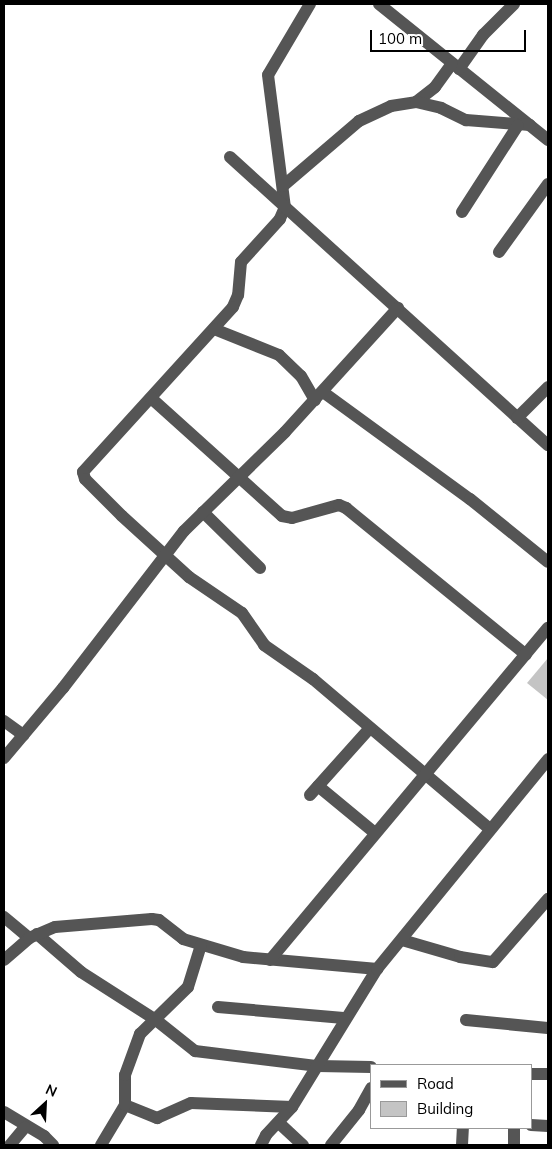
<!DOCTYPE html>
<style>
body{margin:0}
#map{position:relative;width:552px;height:1149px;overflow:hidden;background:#fff;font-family:Mulish,sans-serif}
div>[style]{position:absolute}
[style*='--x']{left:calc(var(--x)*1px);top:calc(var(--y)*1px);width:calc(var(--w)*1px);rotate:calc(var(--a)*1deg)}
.building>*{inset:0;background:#c4c4c4}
.minor>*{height:12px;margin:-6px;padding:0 6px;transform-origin:6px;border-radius:6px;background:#555}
span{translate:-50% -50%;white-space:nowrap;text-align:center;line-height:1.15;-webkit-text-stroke:4.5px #fff;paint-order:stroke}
.frame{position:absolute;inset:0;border:5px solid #000;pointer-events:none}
.legend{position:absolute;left:370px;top:1064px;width:162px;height:65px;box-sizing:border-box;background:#fff;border:1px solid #999;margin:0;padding:6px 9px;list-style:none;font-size:15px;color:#000}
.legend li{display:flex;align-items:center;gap:10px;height:25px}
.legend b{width:25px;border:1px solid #999}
.north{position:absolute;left:20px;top:1079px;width:50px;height:50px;-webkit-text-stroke:4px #fff;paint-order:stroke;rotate:25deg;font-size:14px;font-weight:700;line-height:20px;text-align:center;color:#000}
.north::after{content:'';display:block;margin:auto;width:18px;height:22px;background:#000;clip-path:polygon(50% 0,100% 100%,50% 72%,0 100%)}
.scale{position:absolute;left:370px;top:30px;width:156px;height:22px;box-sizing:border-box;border:2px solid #000;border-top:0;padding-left:6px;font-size:15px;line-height:18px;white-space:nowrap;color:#000;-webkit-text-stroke:4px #fff;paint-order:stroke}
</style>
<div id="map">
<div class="building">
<i style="clip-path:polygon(548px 658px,548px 700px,527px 683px)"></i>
</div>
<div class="minor">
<i style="--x:310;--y:4;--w:82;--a:120.6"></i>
<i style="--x:268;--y:75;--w:133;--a:82.7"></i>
<i style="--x:285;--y:207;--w:13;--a:113"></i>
<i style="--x:280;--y:219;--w:58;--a:132.2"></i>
<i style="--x:241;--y:262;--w:33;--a:95"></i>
<i style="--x:238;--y:295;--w:13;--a:113"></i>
<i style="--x:233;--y:307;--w:223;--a:132.3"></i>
<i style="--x:83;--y:472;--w:7;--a:74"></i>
<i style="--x:85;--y:479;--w:52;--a:45"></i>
<i style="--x:122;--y:516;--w:91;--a:42.3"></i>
<i style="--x:189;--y:577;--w:64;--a:34.2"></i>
<i style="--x:242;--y:613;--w:39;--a:55"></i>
<i style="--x:264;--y:645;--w:60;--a:34.8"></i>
<i style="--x:313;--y:679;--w:232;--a:40.3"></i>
<i style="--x:379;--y:4;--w:217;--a:38.8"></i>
<i style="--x:459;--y:69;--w:42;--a:-54.8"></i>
<i style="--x:483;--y:35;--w:44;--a:-45"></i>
<i style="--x:416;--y:102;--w:24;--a:-38"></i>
<i style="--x:435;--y:87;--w:29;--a:-54"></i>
<i style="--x:230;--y:157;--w:429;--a:42.2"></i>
<i style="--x:283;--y:186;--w:100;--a:-40.5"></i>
<i style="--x:359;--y:121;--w:35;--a:-25"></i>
<i style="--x:391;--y:106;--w:25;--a:-9"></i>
<i style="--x:416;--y:102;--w:26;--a:13"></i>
<i style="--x:441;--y:108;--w:28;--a:26"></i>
<i style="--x:466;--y:120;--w:64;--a:4.5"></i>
<i style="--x:462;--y:212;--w:103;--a:-57.2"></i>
<i style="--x:499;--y:252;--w:84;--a:-54.2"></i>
<i style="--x:214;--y:329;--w:70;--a:21.8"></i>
<i style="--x:279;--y:355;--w:30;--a:44"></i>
<i style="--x:301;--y:376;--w:28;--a:60"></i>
<i style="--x:323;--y:392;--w:182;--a:36.1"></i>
<i style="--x:470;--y:499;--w:100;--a:38.9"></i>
<i style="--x:151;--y:398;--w:176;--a:42"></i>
<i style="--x:282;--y:516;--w:10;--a:11"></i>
<i style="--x:292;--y:518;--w:49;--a:-15.5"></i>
<i style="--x:339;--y:505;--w:8;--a:23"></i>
<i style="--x:346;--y:508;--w:232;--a:39.2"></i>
<i style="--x:517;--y:418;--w:44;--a:-45"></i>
<i style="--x:203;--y:512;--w:80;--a:44.5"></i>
<i style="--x:4;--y:721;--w:24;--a:36"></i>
<i style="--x:4;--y:758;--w:92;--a:-49.9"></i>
<i style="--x:63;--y:688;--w:198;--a:-52.4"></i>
<i style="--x:184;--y:531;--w:141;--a:-44.4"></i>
<i style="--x:285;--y:432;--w:168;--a:-47.7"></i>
<i style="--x:318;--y:786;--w:74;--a:39.5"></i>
<i style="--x:310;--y:795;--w:90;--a:-48.2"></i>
<i style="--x:4;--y:917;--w:33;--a:40"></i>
<i style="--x:37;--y:934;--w:58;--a:40.8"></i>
<i style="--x:81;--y:972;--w:89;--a:32.6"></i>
<i style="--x:156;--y:1020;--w:50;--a:38.5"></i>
<i style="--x:195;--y:1051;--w:124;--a:7"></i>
<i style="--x:318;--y:1066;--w:53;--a:1.1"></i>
<i style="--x:402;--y:940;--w:60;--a:16.3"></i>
<i style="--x:460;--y:957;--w:33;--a:9"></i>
<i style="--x:493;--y:962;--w:84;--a:-48.9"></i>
<i style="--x:4;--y:960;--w:33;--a:-41"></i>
<i style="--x:29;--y:938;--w:28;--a:-23"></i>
<i style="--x:55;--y:927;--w:97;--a:-4.7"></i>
<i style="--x:152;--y:919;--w:7;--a:8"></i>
<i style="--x:159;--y:920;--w:31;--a:38"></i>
<i style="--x:183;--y:939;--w:63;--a:16.7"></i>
<i style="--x:243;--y:957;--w:135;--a:5.1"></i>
<i style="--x:270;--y:960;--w:433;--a:-50.1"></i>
<i style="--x:218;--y:1007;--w:126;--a:5"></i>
<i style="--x:466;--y:1020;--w:82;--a:5.6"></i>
<i style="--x:531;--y:1074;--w:17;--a:0"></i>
<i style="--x:125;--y:1105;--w:35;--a:22"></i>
<i style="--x:157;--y:1118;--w:37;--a:-24"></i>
<i style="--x:191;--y:1103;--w:101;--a:2.3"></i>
<i style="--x:4;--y:1112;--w:47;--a:31"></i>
<i style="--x:44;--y:1136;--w:13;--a:45"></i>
<i style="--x:279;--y:1123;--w:33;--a:43"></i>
<i style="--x:531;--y:1125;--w:17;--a:3"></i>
<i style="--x:10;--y:1145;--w:23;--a:-50"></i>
<i style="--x:101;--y:1145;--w:47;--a:-59"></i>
<i style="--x:125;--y:1105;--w:30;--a:-90"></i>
<i style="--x:125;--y:1075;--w:44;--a:-69.9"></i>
<i style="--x:140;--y:1034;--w:67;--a:-44.4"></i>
<i style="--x:188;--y:987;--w:44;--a:-72.8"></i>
<i style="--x:261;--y:1145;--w:11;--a:-63"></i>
<i style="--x:266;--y:1135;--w:38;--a:-47"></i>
<i style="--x:292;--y:1107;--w:162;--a:-58.4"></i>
<i style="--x:377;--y:969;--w:271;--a:-50.8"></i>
<i style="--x:331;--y:1145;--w:45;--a:-51.3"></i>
<i style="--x:359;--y:1110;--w:25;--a:-61"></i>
<i style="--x:462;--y:1145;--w:17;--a:-87"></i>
<i style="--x:514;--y:1145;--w:17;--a:-90"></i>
</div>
<div class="frame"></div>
<ul class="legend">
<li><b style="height:6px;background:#555"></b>Road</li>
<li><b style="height:14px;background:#c4c4c4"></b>Building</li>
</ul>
<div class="north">N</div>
<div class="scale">100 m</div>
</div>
